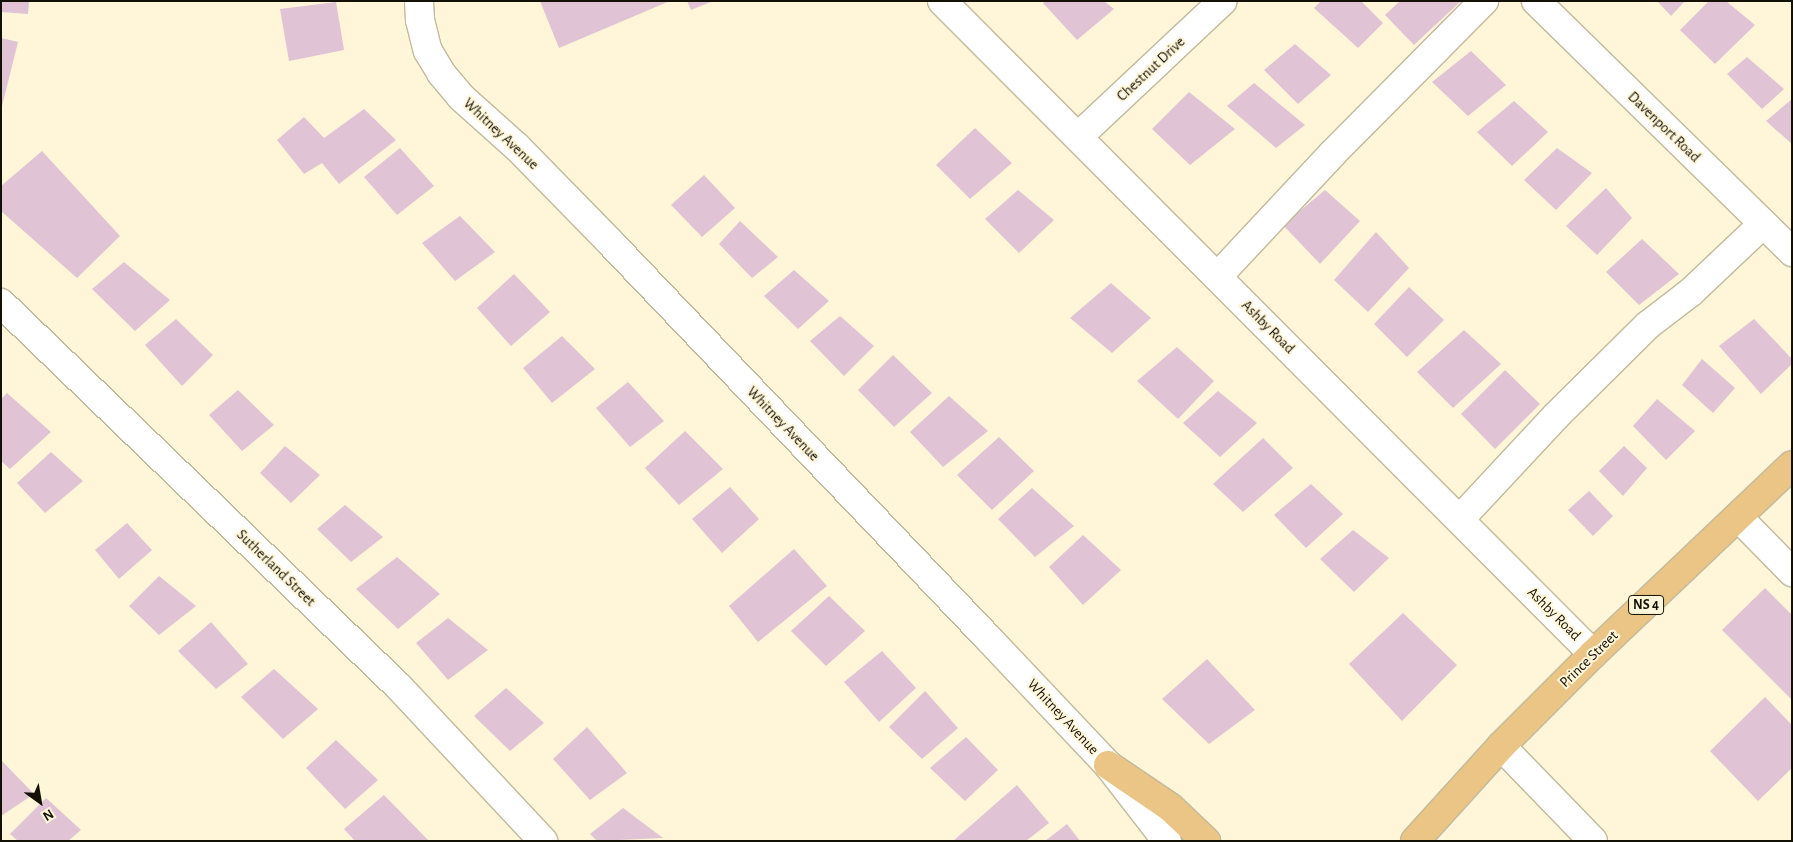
<!DOCTYPE html>
<style>
body{margin:0}
#map{position:relative;width:1793px;height:842px;overflow:hidden;background:#fff6d9;font-family:"Alegreya Sans",sans-serif}
div>[style]{position:absolute}
[style*='--x']{left:calc(var(--x)*1px);top:calc(var(--y)*1px);width:calc(var(--w)*1px);rotate:calc(var(--a)*1deg)}
.building>*{inset:0;background:#e0c3d4}
.roads{filter:drop-shadow(1px 0 #c2ba9d) drop-shadow(-1px 0 #c2ba9d) drop-shadow(0 1px #c2ba9d) drop-shadow(0 -1px #c2ba9d)}
.minor>*{height:28px;margin:-14px;padding:0 14px;transform-origin:14px;border-radius:14px;background:#fff}
.major>*{height:28px;margin:-14px;padding:0 14px;transform-origin:14px;border-radius:14px;background:#eac585}
span{translate:-50% -50%;white-space:nowrap;text-align:center;line-height:1.15;-webkit-text-stroke:4px #fff6d9;paint-order:stroke}
.shield-label span{padding:1px 4px;background:#fff6d9;border:1px solid;border-radius:4px;-webkit-text-stroke-width:0}
.shield-label{font-size:14px;color:#131006;font-weight:700}
.street-label{font-size:15px;color:#131006}
.frame{position:absolute;inset:0;border:2px solid #131006;pointer-events:none}
.north{position:absolute;left:15px;top:777px;width:50px;height:50px;-webkit-text-stroke:4px #fff6d9;paint-order:stroke;rotate:148deg;font-size:14px;font-weight:700;line-height:20px;text-align:center;color:#131006}
.north::after{content:'';display:block;margin:auto;width:18px;height:22px;background:#131006;clip-path:polygon(50% 0,100% 100%,50% 72%,0 100%)}
</style>
<div id="map">
<div class="building">
<i style="clip-path:polygon(1px 1px,29px 1px,28px 14px,1px 12px)"></i>
<i style="clip-path:polygon(540px 1px,670px 1px,559px 48px)"></i>
<i style="clip-path:polygon(687px 1px,713px 1px,691px 10px)"></i>
<i style="clip-path:polygon(1045px 1px,1104px 1px,1114px 9px,1077px 40px,1043px 3px)"></i>
<i style="clip-path:polygon(1321px 1px,1361px 1px,1383px 23px,1358px 48px,1314px 8px)"></i>
<i style="clip-path:polygon(1400px 1px,1461px 1px,1414px 45px,1385px 15px)"></i>
<i style="clip-path:polygon(1657px 1px,1685px 1px,1671px 16px)"></i>
<i style="clip-path:polygon(1709px 1px,1726px 1px,1755px 25px,1715px 64px,1680px 30px)"></i>
<i style="clip-path:polygon(336px 2px,344px 50px,289px 61px,280px 9px)"></i>
<i style="clip-path:polygon(1px 38px,18px 42px,2px 106px,1px 105px)"></i>
<i style="clip-path:polygon(1295px 44px,1331px 75px,1298px 104px,1264px 70px)"></i>
<i style="clip-path:polygon(1471px 51px,1506px 85px,1468px 116px,1432px 82px)"></i>
<i style="clip-path:polygon(1747px 57px,1784px 89px,1762px 109px,1727px 74px)"></i>
<i style="clip-path:polygon(1254px 83px,1305px 125px,1276px 148px,1227px 106px)"></i>
<i style="clip-path:polygon(1189px 92px,1235px 129px,1190px 165px,1152px 129px)"></i>
<i style="clip-path:polygon(1792px 99px,1792px 144px,1766px 121px)"></i>
<i style="clip-path:polygon(1514px 101px,1548px 132px,1512px 166px,1477px 132px)"></i>
<i style="clip-path:polygon(364px 109px,396px 140px,339px 184px,322px 163px,304px 174px,277px 140px,304px 117px,324px 138px)"></i>
<i style="clip-path:polygon(975px 128px,1012px 163px,970px 199px,936px 165px)"></i>
<i style="clip-path:polygon(400px 148px,434px 186px,397px 215px,364px 177px)"></i>
<i style="clip-path:polygon(1557px 148px,1592px 173px,1556px 210px,1524px 180px)"></i>
<i style="clip-path:polygon(42px 151px,120px 236px,77px 278px,1px 211px,1px 186px)"></i>
<i style="clip-path:polygon(704px 175px,735px 208px,702px 237px,671px 205px)"></i>
<i style="clip-path:polygon(1606px 188px,1632px 218px,1597px 255px,1566px 226px)"></i>
<i style="clip-path:polygon(1018px 190px,1054px 220px,1019px 253px,985px 219px)"></i>
<i style="clip-path:polygon(1325px 190px,1360px 221px,1320px 264px,1283px 225px)"></i>
<i style="clip-path:polygon(460px 216px,495px 252px,455px 281px,422px 243px)"></i>
<i style="clip-path:polygon(740px 221px,778px 257px,752px 278px,719px 244px)"></i>
<i style="clip-path:polygon(1376px 232px,1409px 268px,1368px 312px,1334px 280px)"></i>
<i style="clip-path:polygon(1642px 239px,1679px 274px,1639px 305px,1606px 272px)"></i>
<i style="clip-path:polygon(124px 262px,170px 300px,135px 331px,92px 289px)"></i>
<i style="clip-path:polygon(794px 270px,829px 301px,798px 329px,764px 296px)"></i>
<i style="clip-path:polygon(514px 274px,550px 312px,511px 346px,477px 308px)"></i>
<i style="clip-path:polygon(1111px 283px,1151px 318px,1112px 353px,1070px 318px)"></i>
<i style="clip-path:polygon(1409px 287px,1444px 320px,1407px 357px,1374px 324px)"></i>
<i style="clip-path:polygon(840px 316px,874px 346px,844px 376px,810px 341px)"></i>
<i style="clip-path:polygon(176px 319px,213px 355px,182px 386px,145px 345px)"></i>
<i style="clip-path:polygon(1754px 319px,1792px 359px,1792px 364px,1761px 394px,1719px 346px)"></i>
<i style="clip-path:polygon(1464px 330px,1501px 364px,1453px 408px,1417px 372px)"></i>
<i style="clip-path:polygon(562px 336px,595px 369px,552px 403px,523px 368px)"></i>
<i style="clip-path:polygon(1177px 347px,1214px 381px,1178px 419px,1137px 381px)"></i>
<i style="clip-path:polygon(893px 355px,932px 393px,894px 427px,858px 390px)"></i>
<i style="clip-path:polygon(1702px 359px,1735px 388px,1713px 413px,1682px 385px)"></i>
<i style="clip-path:polygon(1505px 370px,1540px 404px,1495px 449px,1461px 414px)"></i>
<i style="clip-path:polygon(628px 382px,664px 421px,630px 447px,596px 408px)"></i>
<i style="clip-path:polygon(238px 390px,274px 425px,242px 451px,209px 415px)"></i>
<i style="clip-path:polygon(1218px 391px,1257px 423px,1220px 457px,1183px 423px)"></i>
<i style="clip-path:polygon(7px 393px,51px 432px,10px 469px,1px 461px,1px 399px)"></i>
<i style="clip-path:polygon(949px 396px,988px 431px,943px 467px,910px 432px)"></i>
<i style="clip-path:polygon(1657px 399px,1695px 431px,1666px 460px,1633px 426px)"></i>
<i style="clip-path:polygon(685px 431px,723px 469px,679px 505px,645px 468px)"></i>
<i style="clip-path:polygon(999px 437px,1034px 471px,992px 510px,957px 475px)"></i>
<i style="clip-path:polygon(1263px 438px,1293px 468px,1243px 512px,1213px 484px)"></i>
<i style="clip-path:polygon(285px 446px,320px 475px,291px 503px,260px 473px)"></i>
<i style="clip-path:polygon(1624px 446px,1647px 468px,1623px 496px,1599px 471px)"></i>
<i style="clip-path:polygon(51px 452px,83px 481px,45px 513px,17px 483px)"></i>
<i style="clip-path:polygon(1311px 484px,1343px 514px,1306px 548px,1274px 515px)"></i>
<i style="clip-path:polygon(730px 487px,759px 519px,722px 553px,692px 519px)"></i>
<i style="clip-path:polygon(1032px 488px,1074px 526px,1035px 557px,998px 519px)"></i>
<i style="clip-path:polygon(1589px 491px,1613px 516px,1593px 536px,1568px 510px)"></i>
<i style="clip-path:polygon(345px 505px,383px 537px,351px 562px,317px 529px)"></i>
<i style="clip-path:polygon(127px 523px,152px 550px,119px 579px,95px 550px)"></i>
<i style="clip-path:polygon(1353px 530px,1389px 558px,1354px 592px,1320px 559px)"></i>
<i style="clip-path:polygon(1083px 535px,1121px 570px,1083px 605px,1049px 567px)"></i>
<i style="clip-path:polygon(794px 549px,827px 586px,758px 642px,729px 606px)"></i>
<i style="clip-path:polygon(397px 557px,440px 594px,398px 629px,356px 589px)"></i>
<i style="clip-path:polygon(159px 576px,196px 606px,159px 635px,129px 606px)"></i>
<i style="clip-path:polygon(1765px 588px,1792px 615px,1792px 700px,1722px 630px)"></i>
<i style="clip-path:polygon(829px 596px,865px 631px,826px 666px,791px 631px)"></i>
<i style="clip-path:polygon(1403px 613px,1457px 665px,1402px 721px,1349px 664px)"></i>
<i style="clip-path:polygon(448px 618px,488px 650px,448px 680px,416px 643px)"></i>
<i style="clip-path:polygon(211px 622px,248px 664px,216px 689px,178px 651px)"></i>
<i style="clip-path:polygon(882px 651px,916px 688px,879px 722px,844px 682px)"></i>
<i style="clip-path:polygon(1207px 659px,1255px 710px,1209px 744px,1162px 699px)"></i>
<i style="clip-path:polygon(274px 669px,318px 709px,283px 739px,241px 697px)"></i>
<i style="clip-path:polygon(506px 688px,544px 723px,510px 751px,474px 716px)"></i>
<i style="clip-path:polygon(925px 691px,958px 728px,922px 759px,889px 727px)"></i>
<i style="clip-path:polygon(1765px 697px,1792px 725px,1792px 768px,1758px 801px,1710px 751px)"></i>
<i style="clip-path:polygon(587px 727px,627px 773px,590px 800px,553px 759px)"></i>
<i style="clip-path:polygon(966px 737px,998px 770px,965px 801px,930px 768px)"></i>
<i style="clip-path:polygon(336px 740px,378px 780px,345px 809px,306px 768px)"></i>
<i style="clip-path:polygon(1px 760px,34px 794px,1px 816px)"></i>
<i style="clip-path:polygon(1017px 785px,1049px 823px,1026px 841px,953px 841px)"></i>
<i style="clip-path:polygon(384px 795px,429px 841px,355px 841px,344px 829px)"></i>
<i style="clip-path:polygon(46px 798px,81px 830px,68px 841px,18px 841px,10px 834px)"></i>
<i style="clip-path:polygon(623px 808px,663px 838px,597px 841px,590px 834px)"></i>
<i style="clip-path:polygon(1067px 824px,1080px 841px,1045px 841px)"></i>
</div>
<div class="roads">
<div class="minor">
<i style="--x:419;--y:1;--w:19;--a:87"></i>
<i style="--x:420;--y:20;--w:32;--a:76"></i>
<i style="--x:428;--y:51;--w:26;--a:59"></i>
<i style="--x:441;--y:73;--w:31;--a:50"></i>
<i style="--x:461;--y:97;--w:75;--a:41.8"></i>
<i style="--x:517;--y:147;--w:132;--a:45.6"></i>
<i style="--x:609;--y:241;--w:550;--a:46.33"></i>
<i style="--x:989;--y:639;--w:173;--a:46.6"></i>
<i style="--x:1108;--y:765;--w:96;--a:52.2"></i>
<i style="--x:942;--y:1;--w:922;--a:45.09"></i>
<i style="--x:1536;--y:1;--w:359;--a:44.4"></i>
<i style="--x:1079;--y:136;--w:197;--a:-43.2"></i>
<i style="--x:1218;--y:276;--w:167;--a:-46.9"></i>
<i style="--x:1332;--y:154;--w:216;--a:-45.2"></i>
<i style="--x:1;--y:303;--w:553;--a:43.97"></i>
<i style="--x:399;--y:687;--w:211;--a:46.9"></i>
<i style="--x:1739;--y:518;--w:76;--a:45.5"></i>
<i style="--x:1460;--y:519;--w:141;--a:-47"></i>
<i style="--x:1556;--y:416;--w:129;--a:-44.7"></i>
<i style="--x:1648;--y:325;--w:54;--a:-37.5"></i>
<i style="--x:1691;--y:292;--w:99;--a:-43.4"></i>
<i style="--x:1501;--y:746;--w:132;--a:45.9"></i>
</div>
<div class="major">
<i style="--x:1108;--y:765;--w:75;--a:34.1"></i>
<i style="--x:1170;--y:807;--w:50;--a:43.4"></i>
<i style="--x:1415;--y:841;--w:128;--a:-47.8"></i>
<i style="--x:1501;--y:746;--w:130;--a:-45"></i>
<i style="--x:1593;--y:654;--w:274;--a:-43.5"></i>
</div>
</div>
<div class="shield-label">
<span style="left:1646px;top:605px">NS 4</span>
</div>
<div class="street-label">
<span style="left:1151px;top:69px;rotate:-43deg">Chestnut Drive</span>
<span style="left:1664px;top:127px;rotate:44deg">Davenport Road</span>
<span style="left:501px;top:134px;rotate:43deg">Whitney Avenue</span>
<span style="left:1268px;top:327px;rotate:45deg">Ashby Road</span>
<span style="left:783px;top:424px;rotate:46deg">Whitney Avenue</span>
<span style="left:276px;top:568px;rotate:44deg">Sutherland Street</span>
<span style="left:1554px;top:614px;rotate:45deg">Ashby Road</span>
<span style="left:1589px;top:659px;rotate:-44deg">Prince Street</span>
<span style="left:1063px;top:717px;rotate:47deg">Whitney Avenue</span>
</div>
<div class="frame"></div>
<div class="north">N</div>
</div>
